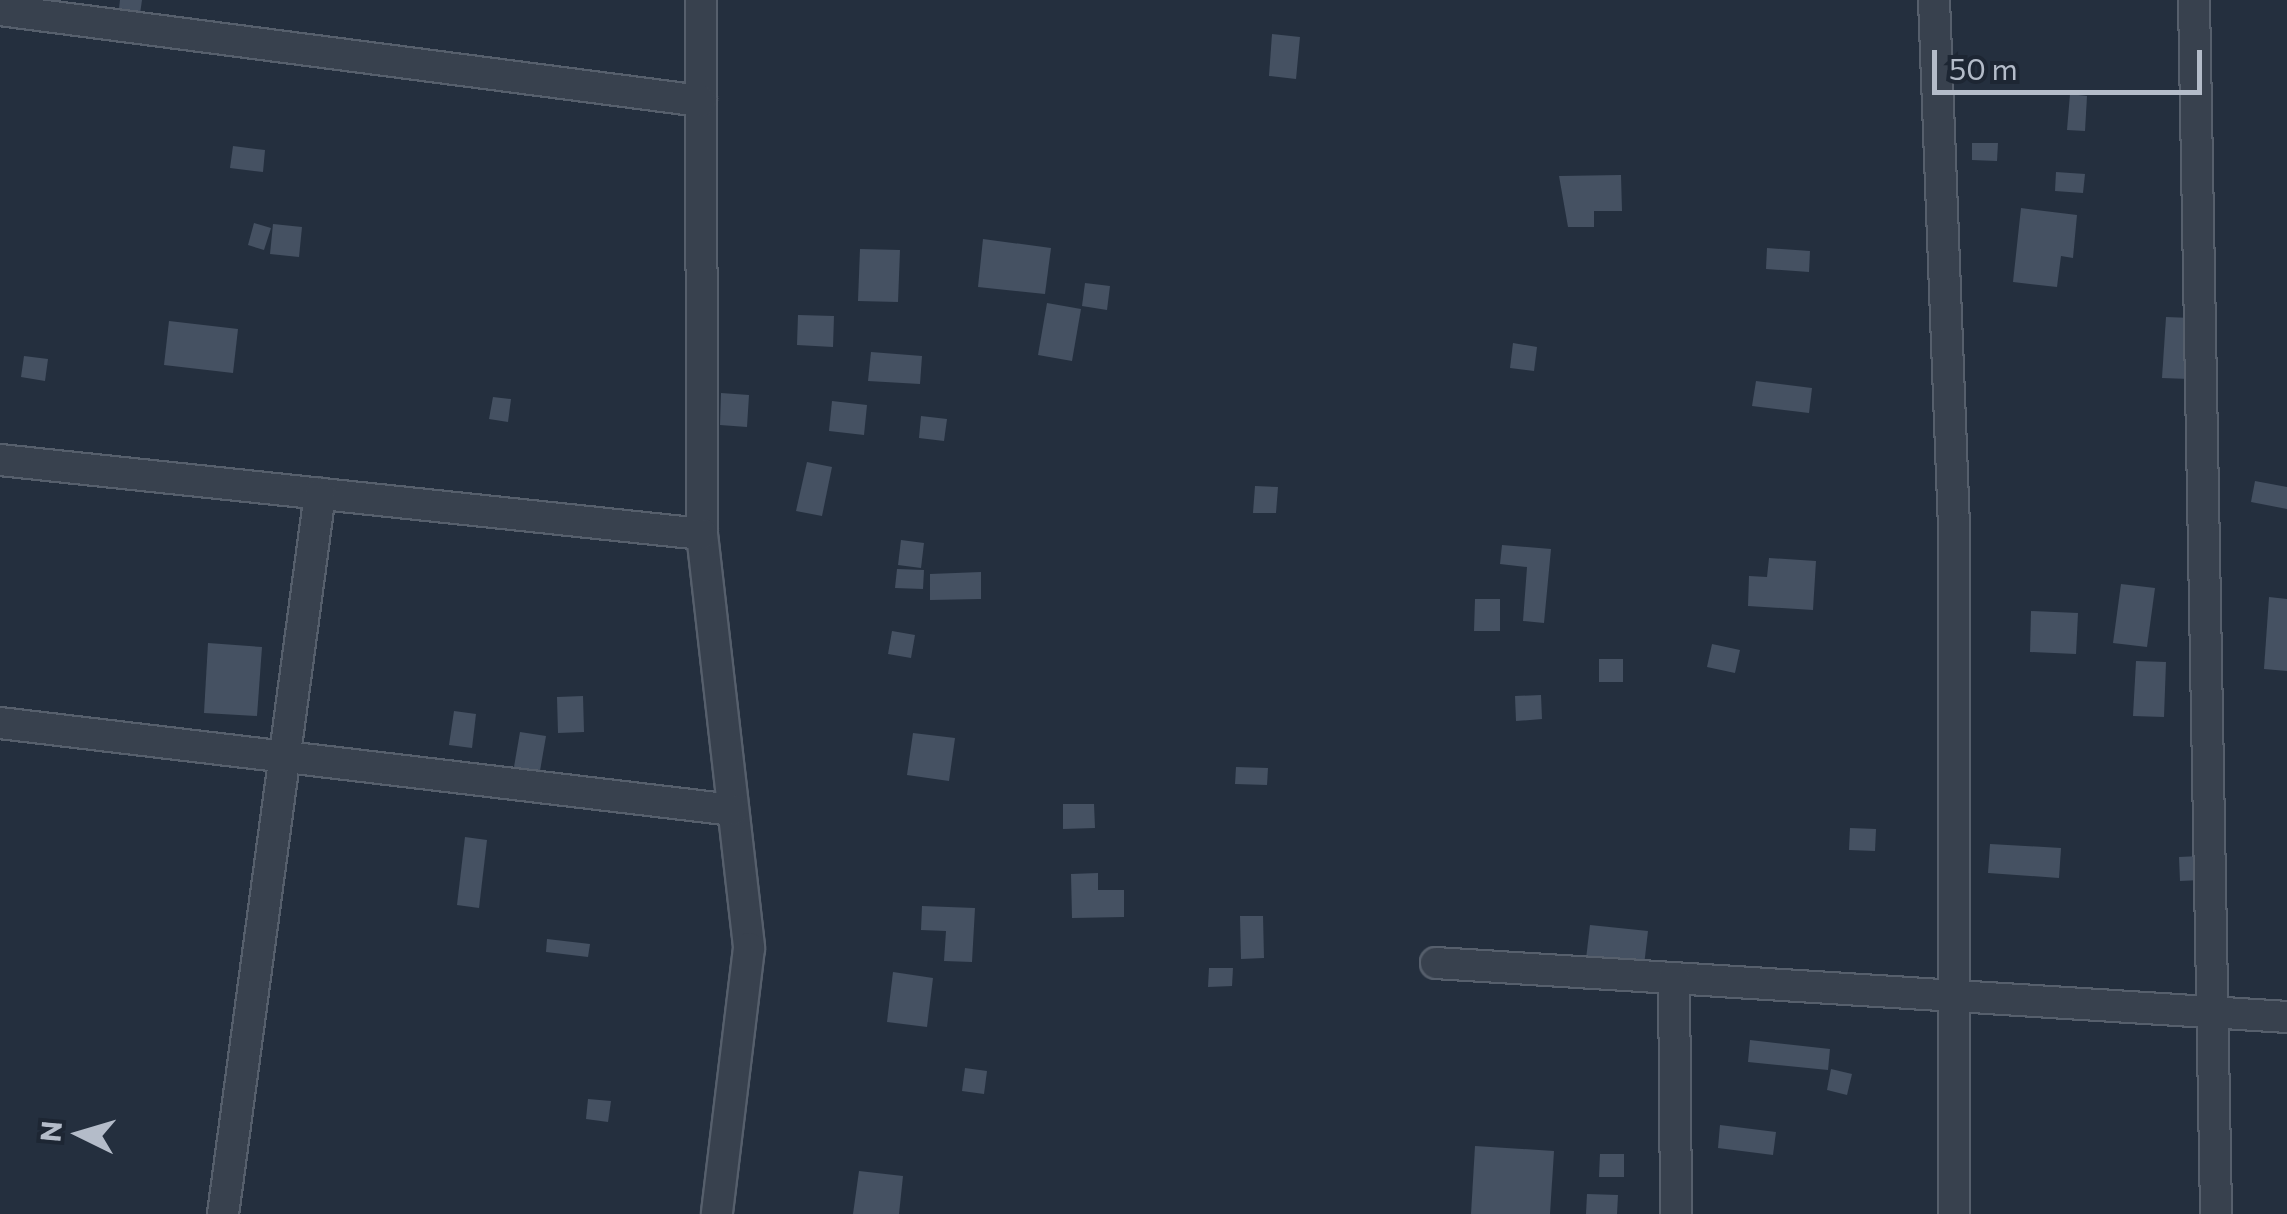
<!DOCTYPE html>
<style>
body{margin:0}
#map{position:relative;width:2287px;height:1214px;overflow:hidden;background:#242f3e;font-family:Commissioner,sans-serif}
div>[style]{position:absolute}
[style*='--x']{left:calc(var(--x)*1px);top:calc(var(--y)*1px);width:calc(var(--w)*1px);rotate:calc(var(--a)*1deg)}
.building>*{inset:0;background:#455162}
.roads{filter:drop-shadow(2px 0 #565f6c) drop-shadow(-2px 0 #565f6c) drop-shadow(0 2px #565f6c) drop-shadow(0 -2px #565f6c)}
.street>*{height:30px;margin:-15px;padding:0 15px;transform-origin:15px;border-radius:15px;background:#38414e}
span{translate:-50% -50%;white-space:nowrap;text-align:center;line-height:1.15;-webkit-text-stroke:9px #1d2633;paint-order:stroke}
.north{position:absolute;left:30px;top:1084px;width:100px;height:100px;-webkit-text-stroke:8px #1d2633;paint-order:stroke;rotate:275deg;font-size:28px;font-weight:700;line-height:40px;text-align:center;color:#b4bcc9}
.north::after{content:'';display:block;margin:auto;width:35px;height:45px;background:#b4bcc9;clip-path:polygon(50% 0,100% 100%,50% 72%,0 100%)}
.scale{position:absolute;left:1932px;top:50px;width:270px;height:45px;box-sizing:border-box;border:5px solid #b4bcc9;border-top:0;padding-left:12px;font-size:30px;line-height:35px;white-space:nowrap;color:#b4bcc9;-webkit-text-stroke:8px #1d2633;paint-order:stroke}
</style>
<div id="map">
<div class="building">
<i style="clip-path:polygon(120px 0,142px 0,139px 21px,118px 18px)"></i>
<i style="clip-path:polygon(1272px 34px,1300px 37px,1296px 79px,1269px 76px)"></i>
<i style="clip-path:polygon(2070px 94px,2087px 96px,2085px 131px,2067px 130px)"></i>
<i style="clip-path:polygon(1972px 143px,1998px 143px,1997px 161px,1972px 160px)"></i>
<i style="clip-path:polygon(233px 146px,265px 150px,263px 172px,230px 168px)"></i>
<i style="clip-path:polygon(2056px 172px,2085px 174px,2083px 193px,2055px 191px)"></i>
<i style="clip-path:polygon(1621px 175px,1622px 211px,1594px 211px,1594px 227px,1568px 227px,1559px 176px)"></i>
<i style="clip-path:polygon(2021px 208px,2077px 215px,2073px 258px,2061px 256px,2057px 287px,2013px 282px)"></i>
<i style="clip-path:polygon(254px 223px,271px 228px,264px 250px,248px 245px)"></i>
<i style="clip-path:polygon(273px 224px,302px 227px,299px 257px,270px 254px)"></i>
<i style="clip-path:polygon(983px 239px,1051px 248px,1045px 294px,978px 287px)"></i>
<i style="clip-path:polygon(1767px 248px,1810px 251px,1809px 272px,1766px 269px)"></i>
<i style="clip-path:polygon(860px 249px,900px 250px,898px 302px,858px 301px)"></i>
<i style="clip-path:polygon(1085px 283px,1110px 286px,1107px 310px,1082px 306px)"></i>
<i style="clip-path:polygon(1047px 303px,1081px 309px,1072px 361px,1038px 355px)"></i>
<i style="clip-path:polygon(798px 315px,834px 316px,833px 347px,797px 345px)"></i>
<i style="clip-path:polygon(2166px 317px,2192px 318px,2189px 379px,2162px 378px)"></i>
<i style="clip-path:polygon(169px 321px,238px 329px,233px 373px,164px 365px)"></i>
<i style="clip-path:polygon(1513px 343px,1537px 347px,1534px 371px,1510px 368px)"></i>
<i style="clip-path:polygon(871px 352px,922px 356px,920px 384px,868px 381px)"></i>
<i style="clip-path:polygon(24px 356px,48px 359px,45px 381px,21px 377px)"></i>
<i style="clip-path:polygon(1756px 381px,1812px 388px,1809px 413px,1752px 406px)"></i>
<i style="clip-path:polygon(721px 393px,749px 395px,747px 427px,720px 425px)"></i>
<i style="clip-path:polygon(493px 397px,511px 399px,508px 422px,489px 419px)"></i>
<i style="clip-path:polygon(832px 401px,867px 405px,864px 435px,829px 431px)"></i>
<i style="clip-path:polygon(921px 416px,947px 419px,944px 441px,919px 438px)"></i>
<i style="clip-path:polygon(807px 462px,832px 467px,822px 516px,796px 511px)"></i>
<i style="clip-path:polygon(2255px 481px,2287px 487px,2287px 509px,2251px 502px)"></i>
<i style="clip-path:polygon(1255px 486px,1278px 487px,1276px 513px,1253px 513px)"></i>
<i style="clip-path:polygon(901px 540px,924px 543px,921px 568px,898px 565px)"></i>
<i style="clip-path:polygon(1502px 545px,1551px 549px,1544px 623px,1523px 621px,1527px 567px,1500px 564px)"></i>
<i style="clip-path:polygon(1769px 558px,1816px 561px,1813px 610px,1748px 606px,1749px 576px,1767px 577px)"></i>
<i style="clip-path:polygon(897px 569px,924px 570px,923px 589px,895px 588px)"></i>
<i style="clip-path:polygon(981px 572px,981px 599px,930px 600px,930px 574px)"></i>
<i style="clip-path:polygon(2121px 584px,2155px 588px,2147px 647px,2113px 643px)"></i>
<i style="clip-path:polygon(2269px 597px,2287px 599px,2287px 671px,2264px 669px)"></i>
<i style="clip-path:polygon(1475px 599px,1500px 599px,1500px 631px,1474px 631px)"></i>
<i style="clip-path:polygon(2031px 611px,2078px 613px,2076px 654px,2030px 652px)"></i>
<i style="clip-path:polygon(892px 631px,915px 635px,911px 658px,888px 654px)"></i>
<i style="clip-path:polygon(208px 643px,262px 647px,257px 716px,204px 713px)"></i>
<i style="clip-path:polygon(1712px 644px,1740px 650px,1735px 673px,1707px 667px)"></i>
<i style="clip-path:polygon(1599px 659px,1623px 659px,1623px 682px,1599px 682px)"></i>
<i style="clip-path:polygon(2136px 661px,2166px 662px,2164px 717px,2133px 716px)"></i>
<i style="clip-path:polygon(1541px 695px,1542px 719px,1516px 721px,1515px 696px)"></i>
<i style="clip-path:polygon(583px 696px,584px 732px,558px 733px,557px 697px)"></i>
<i style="clip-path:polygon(454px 711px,476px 714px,472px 748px,449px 745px)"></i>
<i style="clip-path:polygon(520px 732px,546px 736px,540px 771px,514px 767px)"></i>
<i style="clip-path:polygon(913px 733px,955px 738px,949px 781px,907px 775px)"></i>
<i style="clip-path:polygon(1236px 767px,1268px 768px,1267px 785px,1235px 784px)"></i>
<i style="clip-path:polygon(1063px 804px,1094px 804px,1095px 828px,1063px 829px)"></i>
<i style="clip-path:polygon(1850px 828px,1876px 829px,1875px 851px,1849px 850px)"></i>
<i style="clip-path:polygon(465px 837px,487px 840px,479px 908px,457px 905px)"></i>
<i style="clip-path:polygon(1990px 844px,2061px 848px,2059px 878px,1988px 873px)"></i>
<i style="clip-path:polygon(2200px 856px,2201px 880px,2180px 881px,2179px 857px)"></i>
<i style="clip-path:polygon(1098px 873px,1098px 890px,1124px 890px,1124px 917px,1072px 918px,1071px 874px)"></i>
<i style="clip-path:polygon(922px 906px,975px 908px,972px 962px,944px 961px,946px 931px,921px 930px)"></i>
<i style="clip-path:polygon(1240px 916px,1263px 916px,1264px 958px,1241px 959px)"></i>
<i style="clip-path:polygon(1590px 925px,1648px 931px,1642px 983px,1584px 976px)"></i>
<i style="clip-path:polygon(547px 939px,590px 944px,588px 957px,546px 952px)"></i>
<i style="clip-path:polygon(1209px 968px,1233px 968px,1232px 986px,1208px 987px)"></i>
<i style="clip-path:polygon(893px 972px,933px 978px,927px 1027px,887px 1022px)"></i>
<i style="clip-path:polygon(1750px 1040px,1830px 1049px,1828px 1070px,1748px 1062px)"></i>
<i style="clip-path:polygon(965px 1068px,987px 1071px,984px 1094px,962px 1091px)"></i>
<i style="clip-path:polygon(1831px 1069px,1852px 1074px,1847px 1095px,1827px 1090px)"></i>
<i style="clip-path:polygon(588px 1099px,611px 1101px,608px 1122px,586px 1119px)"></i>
<i style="clip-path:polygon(1720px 1125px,1776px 1132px,1773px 1155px,1718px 1148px)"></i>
<i style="clip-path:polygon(1475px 1146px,1554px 1151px,1550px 1214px,1471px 1214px)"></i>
<i style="clip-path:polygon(1600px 1154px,1624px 1154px,1624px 1177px,1599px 1177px)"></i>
<i style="clip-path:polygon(859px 1171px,903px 1176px,899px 1214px,853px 1214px)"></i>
<i style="clip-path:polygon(1587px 1194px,1618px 1195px,1617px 1214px,1586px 1214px)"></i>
</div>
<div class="roads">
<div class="street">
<i style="--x:701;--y:0;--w:534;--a:89.89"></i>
<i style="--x:702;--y:534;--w:417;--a:83.5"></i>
<i style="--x:749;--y:948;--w:268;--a:96.9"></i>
<i style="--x:1934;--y:0;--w:528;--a:87.83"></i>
<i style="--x:1954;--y:528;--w:686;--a:90"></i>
<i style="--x:2194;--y:0;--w:1214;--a:88.96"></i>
<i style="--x:0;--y:10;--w:707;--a:7.4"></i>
<i style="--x:0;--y:460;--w:706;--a:6.02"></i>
<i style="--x:0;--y:723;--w:738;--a:6.77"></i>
<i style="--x:1436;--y:963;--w:853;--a:3.63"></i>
<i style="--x:1674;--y:978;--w:236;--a:89.5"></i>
<i style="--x:223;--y:1214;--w:727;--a:-82.33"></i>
</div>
</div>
<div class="north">N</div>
<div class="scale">50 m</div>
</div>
